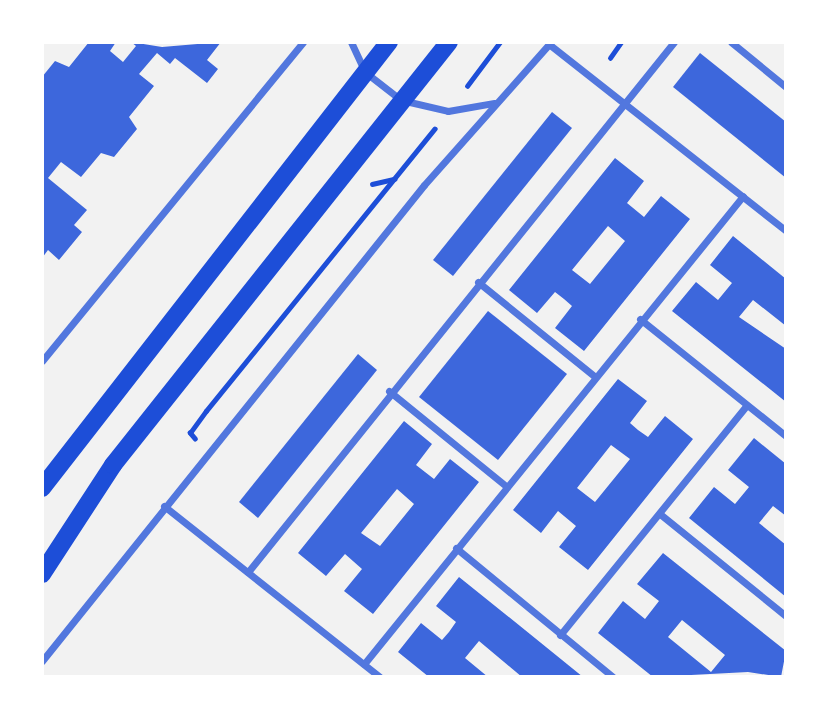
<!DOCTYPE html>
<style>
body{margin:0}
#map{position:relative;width:828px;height:719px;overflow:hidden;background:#f2f2f2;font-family:"Sofia Sans Condensed",sans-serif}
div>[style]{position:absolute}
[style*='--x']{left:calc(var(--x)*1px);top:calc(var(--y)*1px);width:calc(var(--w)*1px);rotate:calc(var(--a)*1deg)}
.building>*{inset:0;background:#3d67dc}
.path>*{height:4.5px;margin:-2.25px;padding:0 2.25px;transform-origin:2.25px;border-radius:2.25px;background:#1d4ed8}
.minor>*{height:7px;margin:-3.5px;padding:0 3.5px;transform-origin:3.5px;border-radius:3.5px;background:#5277de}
.primary>*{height:18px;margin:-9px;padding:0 9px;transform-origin:9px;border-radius:9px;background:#1d4ed8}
span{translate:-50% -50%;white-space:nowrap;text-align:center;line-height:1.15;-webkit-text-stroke:7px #fff;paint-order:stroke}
.frame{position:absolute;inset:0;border:44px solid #fff;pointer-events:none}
</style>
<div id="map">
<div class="building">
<i style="clip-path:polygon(89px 42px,116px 42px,110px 51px,123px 62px,136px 46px,131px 42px,162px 47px,221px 42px,207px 60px,218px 69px,207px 83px,175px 58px,170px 64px,157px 53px,139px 74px,154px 86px,129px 117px,137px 129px,114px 157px,101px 153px,81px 177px,61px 162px,48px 178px,87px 210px,74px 225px,82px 232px,59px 260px,48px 250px,42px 258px,42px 77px,55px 61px,69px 67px)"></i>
<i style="clip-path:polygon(700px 53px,786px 122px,786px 178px,673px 87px)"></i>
<i style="clip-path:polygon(552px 112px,572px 128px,453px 276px,433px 260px)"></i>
<i style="clip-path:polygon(evenodd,615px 158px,644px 181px,627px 203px,644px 217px,661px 196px,690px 219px,584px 351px,555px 328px,572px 306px,564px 299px,555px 292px,537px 313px,509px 290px,615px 158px,608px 226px,625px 241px,590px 284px,572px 270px,608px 226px)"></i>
<i style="clip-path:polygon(733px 236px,786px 279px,786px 326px,753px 300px,739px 317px,786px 349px,786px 402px,672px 311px,696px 282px,718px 300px,732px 283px,710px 265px)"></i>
<i style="clip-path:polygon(488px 311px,567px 374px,498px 460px,419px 397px)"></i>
<i style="clip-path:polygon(358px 354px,377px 370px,258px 518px,239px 502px)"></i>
<i style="clip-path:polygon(evenodd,618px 379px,647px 401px,630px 423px,638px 430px,648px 437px,665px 416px,693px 439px,588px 570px,559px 547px,576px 526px,558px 511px,541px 533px,513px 510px,618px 379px,611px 445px,630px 459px,595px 502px,577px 488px,611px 445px)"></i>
<i style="clip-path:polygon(evenodd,404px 421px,432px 444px,416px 465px,434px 479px,450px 459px,479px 482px,373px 614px,344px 591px,362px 569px,345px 554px,326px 576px,298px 553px,404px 421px,397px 489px,414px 504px,380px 546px,361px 533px,397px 489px)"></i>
<i style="clip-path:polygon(754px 438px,786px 464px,786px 516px,773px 506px,759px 523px,786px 545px,786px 597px,689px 518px,714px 487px,735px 504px,749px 487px,728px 470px)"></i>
<i style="clip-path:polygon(evenodd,663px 553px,786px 651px,781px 677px,748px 672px,653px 677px,598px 633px,623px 601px,645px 619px,659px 601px,637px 584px,663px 553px,682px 620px,725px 655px,711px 672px,668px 637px,682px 620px)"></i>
<i style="clip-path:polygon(459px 577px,525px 630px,583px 677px,522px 677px,479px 641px,465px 658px,488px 677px,429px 677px,398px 652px,421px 623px,442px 640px,449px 632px,456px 622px,436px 606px)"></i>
</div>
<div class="path">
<i style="--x:610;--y:58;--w:19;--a:-55"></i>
<i style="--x:467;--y:86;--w:55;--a:-53.1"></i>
<i style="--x:372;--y:184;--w:23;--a:-13"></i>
<i style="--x:195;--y:439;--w:8;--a:-130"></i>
<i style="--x:190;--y:433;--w:27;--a:-54"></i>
<i style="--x:206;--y:411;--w:363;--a:-51"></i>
</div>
<div class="minor">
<i style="--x:351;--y:42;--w:33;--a:65"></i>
<i style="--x:365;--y:72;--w:46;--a:37.9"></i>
<i style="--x:401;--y:100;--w:48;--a:13.2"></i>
<i style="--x:448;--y:111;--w:47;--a:-9.9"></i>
<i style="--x:731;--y:42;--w:71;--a:39.3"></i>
<i style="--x:550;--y:45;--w:300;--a:38.2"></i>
<i style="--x:478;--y:282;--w:149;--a:39"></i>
<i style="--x:640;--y:319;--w:187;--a:38.7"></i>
<i style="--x:42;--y:361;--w:412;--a:-50.7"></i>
<i style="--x:389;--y:391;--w:152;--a:39.1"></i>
<i style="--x:164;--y:506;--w:275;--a:38.4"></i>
<i style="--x:660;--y:514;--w:162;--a:39"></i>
<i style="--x:456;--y:548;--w:203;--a:39.4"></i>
<i style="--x:248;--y:572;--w:680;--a:-51.21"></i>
<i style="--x:560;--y:635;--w:296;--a:-50.9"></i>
<i style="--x:42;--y:661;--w:610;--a:-51.25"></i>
<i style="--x:424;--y:185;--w:191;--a:-48.4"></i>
<i style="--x:364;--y:664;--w:602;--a:-51"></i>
</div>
<div class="primary">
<i style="--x:42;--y:488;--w:565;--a:-52.12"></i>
<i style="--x:42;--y:574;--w:130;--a:-56.9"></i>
<i style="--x:113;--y:465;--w:540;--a:-51.54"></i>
</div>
<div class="frame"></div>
</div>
